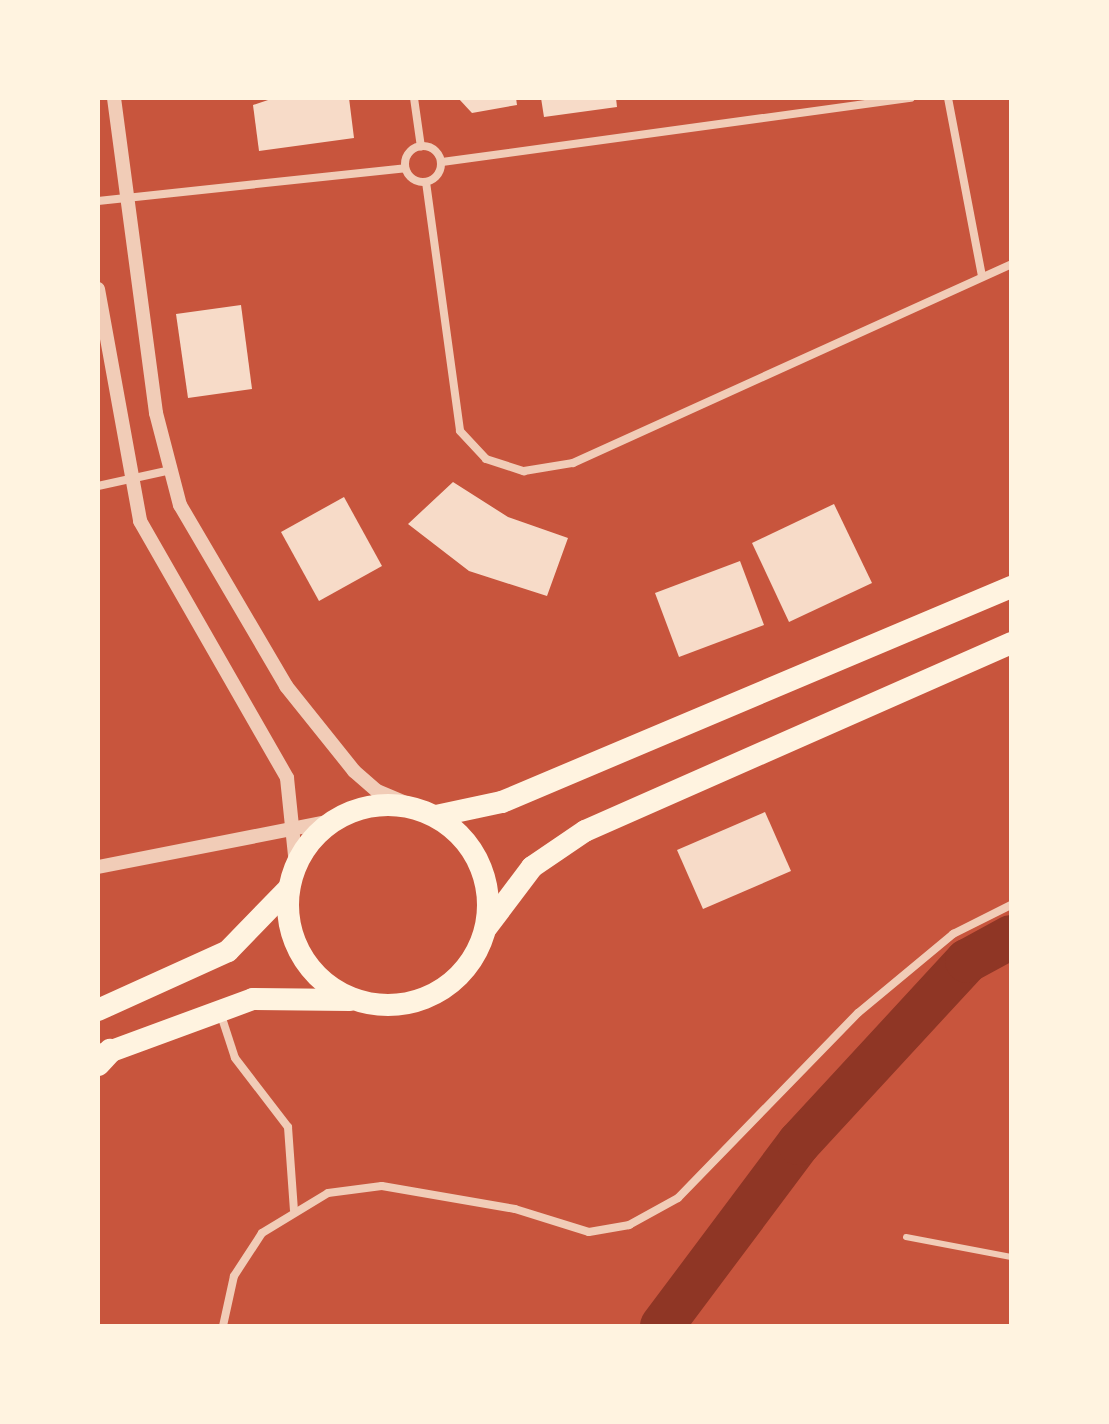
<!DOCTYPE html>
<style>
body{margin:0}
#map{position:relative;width:1109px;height:1424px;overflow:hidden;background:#c8553d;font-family:"Fira Sans Condensed",sans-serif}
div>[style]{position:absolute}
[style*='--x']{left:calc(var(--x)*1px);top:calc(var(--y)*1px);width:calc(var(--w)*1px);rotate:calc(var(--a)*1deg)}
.river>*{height:44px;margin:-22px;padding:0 22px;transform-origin:22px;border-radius:22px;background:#8f3625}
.building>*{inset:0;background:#f7dbc8}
.service>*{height:6px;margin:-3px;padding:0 3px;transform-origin:3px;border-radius:3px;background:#f1ccb7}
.minor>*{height:8px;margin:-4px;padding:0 4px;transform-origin:4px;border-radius:4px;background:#f1ccb7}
.minor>.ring{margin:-4px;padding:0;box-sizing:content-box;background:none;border:8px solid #f1ccb7;border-radius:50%}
.tertiary>*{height:14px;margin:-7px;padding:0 7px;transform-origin:7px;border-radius:7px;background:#f1ccb7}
.trunk>*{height:22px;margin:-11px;padding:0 11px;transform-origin:11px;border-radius:11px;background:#fff3e0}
.trunk>.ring{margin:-11px;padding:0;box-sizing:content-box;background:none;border:22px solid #fff3e0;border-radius:50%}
.motorway>*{height:24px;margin:-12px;padding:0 12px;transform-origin:12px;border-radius:12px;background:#fff3e0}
span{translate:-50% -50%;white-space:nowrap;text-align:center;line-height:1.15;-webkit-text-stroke:8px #fff3e0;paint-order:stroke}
.frame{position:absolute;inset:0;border:100px solid #fff3e0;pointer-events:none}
</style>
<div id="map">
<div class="river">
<i style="--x:662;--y:1326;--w:229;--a:-53.2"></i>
<i style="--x:799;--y:1143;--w:248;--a:-47.3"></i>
<i style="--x:967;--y:961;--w:50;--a:-28.6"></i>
</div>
<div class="building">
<i style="clip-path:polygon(274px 98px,349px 98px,354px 138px,259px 151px,253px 105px)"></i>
<i style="clip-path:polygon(458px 98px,516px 98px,517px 105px,472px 113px)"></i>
<i style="clip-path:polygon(541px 98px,616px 98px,617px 107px,544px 117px)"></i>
<i style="clip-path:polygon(241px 305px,252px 389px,188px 398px,176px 314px)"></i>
<i style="clip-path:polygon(453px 482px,508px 517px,568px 538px,547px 596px,469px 571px,408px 524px)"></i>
<i style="clip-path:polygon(344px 497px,382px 566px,319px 601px,281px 532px)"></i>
<i style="clip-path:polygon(834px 504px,872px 583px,789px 622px,752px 543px)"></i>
<i style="clip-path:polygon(740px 561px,764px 625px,679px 657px,655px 593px)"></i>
<i style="clip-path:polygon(765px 812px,791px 871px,703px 909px,677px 850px)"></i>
</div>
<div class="service">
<i style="--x:906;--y:1237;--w:107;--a:10.8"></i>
</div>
<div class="minor">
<i style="--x:414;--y:98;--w:49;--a:81.9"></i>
<i style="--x:948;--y:98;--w:181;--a:79.2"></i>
<i class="ring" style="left:405px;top:146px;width:28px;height:28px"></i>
<i style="--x:442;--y:162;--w:473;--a:-7.8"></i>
<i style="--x:426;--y:182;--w:251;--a:82.2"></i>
<i style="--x:460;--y:431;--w:38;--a:47"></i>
<i style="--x:486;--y:459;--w:40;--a:18"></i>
<i style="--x:524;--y:471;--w:50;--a:-9.3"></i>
<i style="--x:573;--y:463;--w:481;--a:-24.4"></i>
<i style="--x:98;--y:201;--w:309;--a:-6.1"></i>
<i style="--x:98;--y:486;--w:70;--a:-12.4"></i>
<i style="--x:220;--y:1012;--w:48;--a:71.9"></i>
<i style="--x:235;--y:1058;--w:87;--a:52.5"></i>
<i style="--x:288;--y:1127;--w:83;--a:85.9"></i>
<i style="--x:223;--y:1326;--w:51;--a:-77.6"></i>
<i style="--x:234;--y:1276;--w:51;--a:-56.9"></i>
<i style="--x:262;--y:1233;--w:77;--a:-31.2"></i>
<i style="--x:328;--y:1193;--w:54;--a:-7.4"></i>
<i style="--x:382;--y:1186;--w:135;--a:9.8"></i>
<i style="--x:515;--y:1209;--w:77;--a:17.3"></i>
<i style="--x:589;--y:1232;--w:41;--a:-9.9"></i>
<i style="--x:629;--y:1225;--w:56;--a:-28.9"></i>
<i style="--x:678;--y:1198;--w:258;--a:-45.8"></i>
<i style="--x:858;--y:1013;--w:124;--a:-39.7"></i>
<i style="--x:953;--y:934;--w:65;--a:-26.6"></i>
</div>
<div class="tertiary">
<i style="--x:114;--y:98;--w:318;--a:82.4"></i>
<i style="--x:156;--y:413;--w:95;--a:75.4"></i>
<i style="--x:180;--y:505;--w:210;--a:59.6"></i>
<i style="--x:286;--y:686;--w:109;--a:51.3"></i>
<i style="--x:354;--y:771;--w:30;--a:41"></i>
<i style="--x:377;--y:791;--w:47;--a:22.7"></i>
<i style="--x:98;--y:289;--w:236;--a:79.7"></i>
<i style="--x:140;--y:521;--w:296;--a:60.2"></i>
<i style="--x:287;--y:778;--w:87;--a:84.1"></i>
<i style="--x:98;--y:867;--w:239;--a:-11.1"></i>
</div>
<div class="trunk">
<i class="ring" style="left:288px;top:805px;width:178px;height:178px"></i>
<i style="--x:436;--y:816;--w:67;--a:-12"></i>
<i style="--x:502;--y:802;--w:553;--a:-22.9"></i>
<i style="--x:487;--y:927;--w:75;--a:-53.1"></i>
<i style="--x:532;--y:867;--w:64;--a:-34.2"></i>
<i style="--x:585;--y:831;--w:466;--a:-23.8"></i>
<i style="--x:98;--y:1010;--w:143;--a:-24.4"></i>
<i style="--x:228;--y:951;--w:88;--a:-45.9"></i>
<i style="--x:98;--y:1056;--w:165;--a:-20.2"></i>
<i style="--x:253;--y:999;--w:97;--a:0.6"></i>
</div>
<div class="motorway">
<i style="--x:98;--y:1064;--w:18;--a:-47"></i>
</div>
<div class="frame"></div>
</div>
